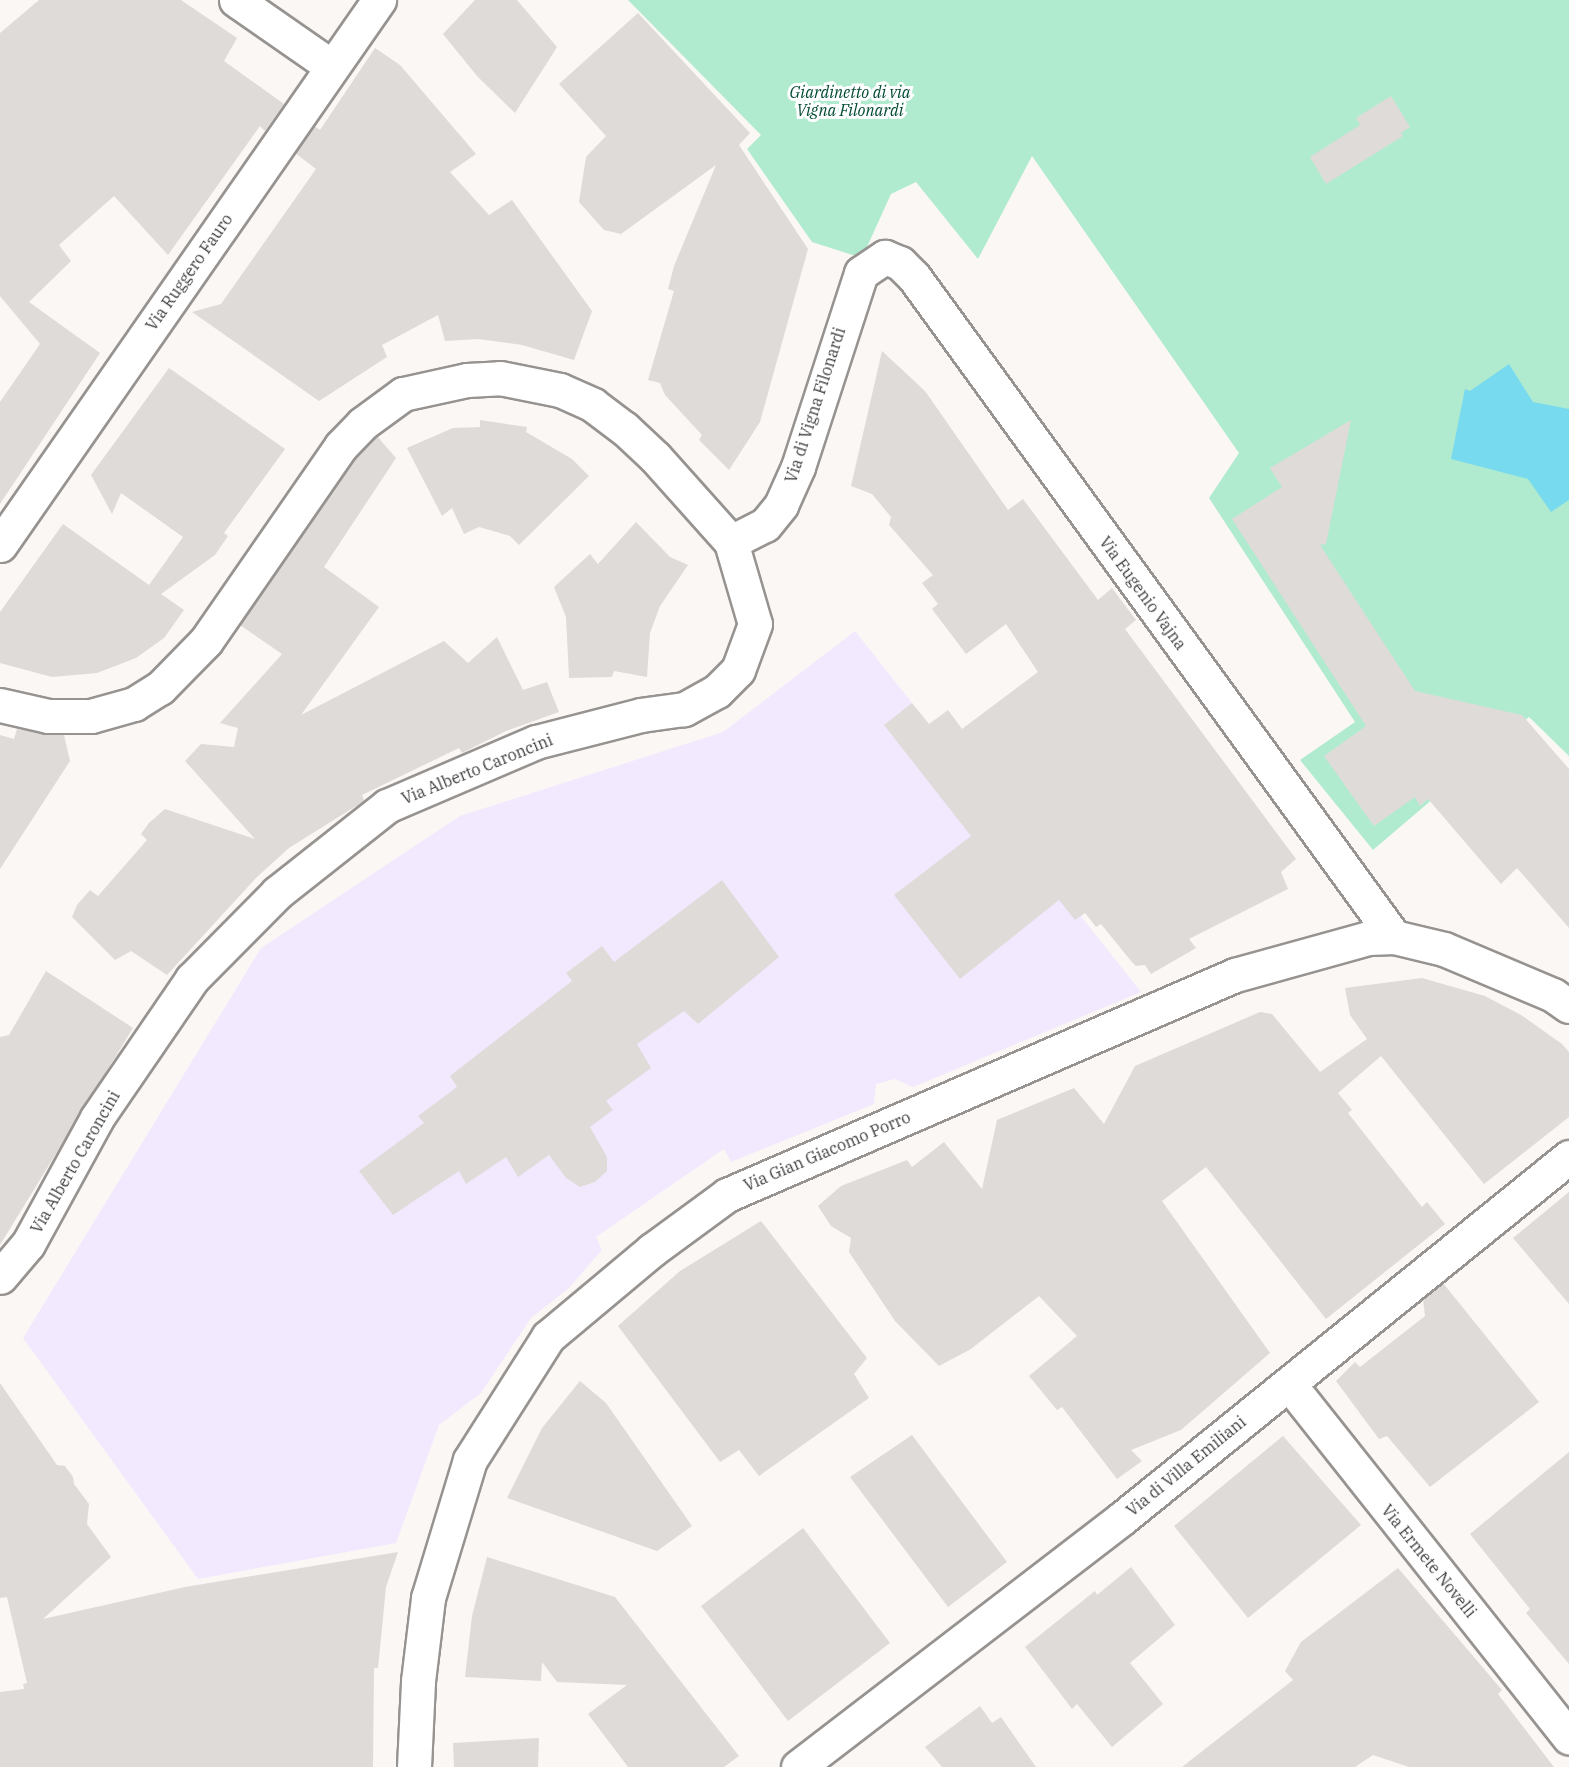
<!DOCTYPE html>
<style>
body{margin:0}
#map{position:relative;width:1569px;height:1767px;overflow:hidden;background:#fbf7f4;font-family:"IBM Plex Serif",serif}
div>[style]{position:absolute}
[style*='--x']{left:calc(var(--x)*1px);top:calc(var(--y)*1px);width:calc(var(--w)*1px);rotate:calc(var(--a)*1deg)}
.medical>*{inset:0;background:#f3e9ff}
.green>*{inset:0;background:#b1ebcf}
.water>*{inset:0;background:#78daee}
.building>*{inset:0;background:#dedbd8}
.roads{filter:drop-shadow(2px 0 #969390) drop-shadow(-2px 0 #969390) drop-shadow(0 2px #969390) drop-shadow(0 -2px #969390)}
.minor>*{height:33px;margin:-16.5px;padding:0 16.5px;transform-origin:16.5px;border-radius:16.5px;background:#fff}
span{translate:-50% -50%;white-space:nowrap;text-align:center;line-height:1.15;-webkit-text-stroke:6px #fff;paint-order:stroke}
.park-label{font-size:16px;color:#024a33;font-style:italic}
.street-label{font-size:16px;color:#3d3c3b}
</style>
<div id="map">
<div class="medical">
<i style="clip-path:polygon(855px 631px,1141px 992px,913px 1087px,895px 1079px,876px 1084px,874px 1104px,731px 1162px,724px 1149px,596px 1237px,602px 1250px,569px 1288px,531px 1318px,481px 1393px,439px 1425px,396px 1543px,198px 1579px,23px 1338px,261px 948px,460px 816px,723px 732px)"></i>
</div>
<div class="green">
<i style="clip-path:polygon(628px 0,1569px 0,1569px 756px,1529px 717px,1373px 850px,1300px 760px,1355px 722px,1209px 498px,1239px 453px,1032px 156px,978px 259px,916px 182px,891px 194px,862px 258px,812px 242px,747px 149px,761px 135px)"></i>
</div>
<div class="water">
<i style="clip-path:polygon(1509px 364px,1533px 402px,1569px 409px,1569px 500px,1551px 512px,1528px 479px,1451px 459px,1465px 389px,1470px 391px)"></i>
</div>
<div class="building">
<i style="clip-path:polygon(39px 0,181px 0,237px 38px,224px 61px,284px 104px,265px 131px,260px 126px,168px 255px,114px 196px,59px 245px,71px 261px,29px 302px,100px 353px,0 504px,0 402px,40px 344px,0 296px,0 33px)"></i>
<i style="clip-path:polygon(475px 0,517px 0,557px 47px,515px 113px,477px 76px,443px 34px)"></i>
<i style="clip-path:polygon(638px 13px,750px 133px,739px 145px,808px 249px,760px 422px,729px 470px,699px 440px,702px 435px,665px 395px,660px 383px,648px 380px,674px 291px,668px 289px,674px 266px,716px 165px,621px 234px,604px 230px,579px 202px,586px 157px,606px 136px,559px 84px)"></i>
<i style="clip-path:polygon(375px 48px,400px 65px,476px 154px,450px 172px,489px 215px,512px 200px,592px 311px,574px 360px,522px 345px,478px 339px,445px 341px,438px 315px,382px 345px,387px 357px,319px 401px,192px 312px,221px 304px,316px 169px,295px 153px,314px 126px,320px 130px)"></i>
<i style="clip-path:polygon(1391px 96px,1410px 127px,1401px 133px,1403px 136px,1326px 184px,1310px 157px,1360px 125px,1356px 118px)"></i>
<i style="clip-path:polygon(882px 351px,925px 391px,1008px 510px,1023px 499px,1098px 600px,1112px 588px,1136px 620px,1125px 629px,1296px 859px,1281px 872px,1288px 889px,1189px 939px,1196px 948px,1151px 974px,1145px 965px,1136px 966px,1131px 961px,1101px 924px,1096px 927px,1085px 913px,1075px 920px,1059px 900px,960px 979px,894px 895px,971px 836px,884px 725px,912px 703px,929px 724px,948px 710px,962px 729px,1038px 672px,1006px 624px,966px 654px,932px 609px,938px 604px,922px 583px,933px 575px,889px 525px,891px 517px,872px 494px,851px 486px)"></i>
<i style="clip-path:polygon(169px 368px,285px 449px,224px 533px,228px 536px,215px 555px,161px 594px,184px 610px,164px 638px,136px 658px,97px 673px,52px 677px,0 663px,0 612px,63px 524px,149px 585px,183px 537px,121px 493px,112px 514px,91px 475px)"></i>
<i style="clip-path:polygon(480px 420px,527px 427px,526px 432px,572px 459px,589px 476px,519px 545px,510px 536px,479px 527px,464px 534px,452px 508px,442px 516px,407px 448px,453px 428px,480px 427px)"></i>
<i style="clip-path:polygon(1351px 420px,1326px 544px,1320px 545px,1415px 691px,1522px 715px,1569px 769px,1569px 928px,1517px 868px,1501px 884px,1428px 799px,1420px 806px,1415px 797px,1374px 826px,1324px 756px,1366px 726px,1232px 519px,1282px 487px,1270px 468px)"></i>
<i style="clip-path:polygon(377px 436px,396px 458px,324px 567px,379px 607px,301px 715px,444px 641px,468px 663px,497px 637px,523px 690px,547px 682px,559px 712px,506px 731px,462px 753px,459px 748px,362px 795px,364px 800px,361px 803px,289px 848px,256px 878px,167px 975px,131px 951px,115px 960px,72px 917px,77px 905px,90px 890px,98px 896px,147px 840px,141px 834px,149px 823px,165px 809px,255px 839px,185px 761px,201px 744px,234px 747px,238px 728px,220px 723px,282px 654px,240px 625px,356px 458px)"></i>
<i style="clip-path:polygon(636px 522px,670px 557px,688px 565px,660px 606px,650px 633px,647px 677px,614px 671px,612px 677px,569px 678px,566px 617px,554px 587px,590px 554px,598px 564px)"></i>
<i style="clip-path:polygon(17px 729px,64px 735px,70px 761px,0 869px,0 735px,14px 739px)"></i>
<i style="clip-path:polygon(722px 880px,779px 957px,698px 1024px,684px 1011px,637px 1044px,651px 1068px,606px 1101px,613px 1110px,590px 1127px,607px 1157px,607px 1171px,595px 1182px,580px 1187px,566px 1178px,549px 1155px,518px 1177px,506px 1157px,466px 1184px,459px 1171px,393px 1215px,359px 1171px,424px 1123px,418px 1116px,457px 1087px,450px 1076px,572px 981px,566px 973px,602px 946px,614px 962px)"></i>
<i style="clip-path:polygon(46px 971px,133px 1028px,0 1245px,0 1037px,9px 1035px)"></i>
<i style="clip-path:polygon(1422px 978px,1485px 996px,1521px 1015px,1562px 1044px,1569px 1052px,1569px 1117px,1484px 1184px,1381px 1056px,1338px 1093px,1352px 1110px,1348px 1113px,1422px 1207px,1427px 1202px,1445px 1224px,1326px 1319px,1206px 1167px,1162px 1201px,1270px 1353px,1181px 1430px,1131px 1450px,1142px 1461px,1117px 1479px,1062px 1407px,1057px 1410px,1029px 1376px,1077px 1336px,1039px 1296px,971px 1349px,939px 1366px,895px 1321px,849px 1252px,851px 1238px,831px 1226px,818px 1206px,841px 1186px,907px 1160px,912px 1167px,944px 1142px,982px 1189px,997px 1120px,1074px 1088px,1104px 1124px,1135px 1066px,1260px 1012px,1272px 1014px,1320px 1072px,1367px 1039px,1350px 1015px,1345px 988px)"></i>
<i style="clip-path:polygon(1569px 1192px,1569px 1304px,1513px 1238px)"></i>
<i style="clip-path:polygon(761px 1221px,867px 1358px,854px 1374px,869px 1398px,759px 1476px,739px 1450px,720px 1462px,618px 1326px,680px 1271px)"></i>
<i style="clip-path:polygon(1443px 1283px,1539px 1402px,1430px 1487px,1387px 1436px,1379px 1439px,1336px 1381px,1355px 1362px,1360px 1367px,1425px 1316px,1423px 1299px)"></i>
<i style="clip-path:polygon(580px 1381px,606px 1403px,692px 1526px,657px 1551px,507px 1498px,542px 1428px)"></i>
<i style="clip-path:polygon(0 1383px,57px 1465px,65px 1466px,73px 1477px,74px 1484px,89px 1504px,87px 1524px,111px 1557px,43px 1619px,185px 1587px,398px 1552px,386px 1587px,378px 1668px,374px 1668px,373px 1767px,0 1767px,0 1692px,24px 1689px,23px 1684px,27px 1683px,7px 1597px,0 1598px)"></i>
<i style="clip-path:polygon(912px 1435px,1007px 1562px,948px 1607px,850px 1477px)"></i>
<i style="clip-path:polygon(1283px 1436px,1361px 1525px,1248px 1618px,1174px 1526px)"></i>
<i style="clip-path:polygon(1569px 1452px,1569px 1664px,1526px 1613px,1530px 1609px,1470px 1534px)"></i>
<i style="clip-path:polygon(803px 1528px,890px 1643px,788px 1721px,701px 1606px)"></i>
<i style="clip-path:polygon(487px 1557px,615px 1597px,739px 1756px,724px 1767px,628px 1767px,588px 1714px,627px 1685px,557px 1682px,542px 1662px,541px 1681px,465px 1677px,472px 1616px)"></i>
<i style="clip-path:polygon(1131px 1567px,1175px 1625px,1130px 1663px,1163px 1704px,1112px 1747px,1077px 1704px,1072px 1709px,1025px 1647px,1095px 1591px,1097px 1595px)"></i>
<i style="clip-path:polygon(1398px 1568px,1502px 1690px,1498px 1694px,1554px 1767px,1409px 1767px,1373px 1755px,1355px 1767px,1182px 1767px,1293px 1680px,1285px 1671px,1301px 1642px)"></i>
<i style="clip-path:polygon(980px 1706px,992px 1723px,1001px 1717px,1036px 1767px,942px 1767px,925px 1747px)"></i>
<i style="clip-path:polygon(539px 1738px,538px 1767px,454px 1767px,453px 1743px)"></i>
</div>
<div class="roads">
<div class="minor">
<i style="--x:236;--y:0;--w:116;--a:34.8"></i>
<i style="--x:731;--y:542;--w:38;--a:-27"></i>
<i style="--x:765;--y:525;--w:26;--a:-51"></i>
<i style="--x:781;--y:505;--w:42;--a:-65.9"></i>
<i style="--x:798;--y:467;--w:204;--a:-72"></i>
<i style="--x:861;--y:273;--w:29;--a:-34"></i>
<i style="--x:885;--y:257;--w:16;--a:22"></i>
<i style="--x:900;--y:263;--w:20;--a:45"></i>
<i style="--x:914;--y:277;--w:816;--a:53.97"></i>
<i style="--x:0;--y:545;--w:664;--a:-55.18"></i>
<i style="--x:0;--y:705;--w:49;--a:12.9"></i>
<i style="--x:48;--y:716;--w:43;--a:0"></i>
<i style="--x:91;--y:716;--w:45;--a:-15.6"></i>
<i style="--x:134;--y:704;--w:31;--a:-32"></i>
<i style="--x:160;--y:688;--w:66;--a:-45.6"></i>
<i style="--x:206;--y:641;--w:237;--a:-55.3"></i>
<i style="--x:341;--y:446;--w:30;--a:-46"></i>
<i style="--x:362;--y:424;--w:51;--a:-36.2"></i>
<i style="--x:403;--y:394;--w:66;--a:-12.3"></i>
<i style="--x:467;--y:380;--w:33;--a:-3"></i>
<i style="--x:500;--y:378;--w:61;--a:11.3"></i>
<i style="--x:560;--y:390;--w:36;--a:24"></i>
<i style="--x:593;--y:405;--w:39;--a:37"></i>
<i style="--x:624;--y:428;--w:42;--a:43.1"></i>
<i style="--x:655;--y:457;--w:114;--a:48.2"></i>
<i style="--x:731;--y:542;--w:85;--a:73.7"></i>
<i style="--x:755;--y:624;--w:49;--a:110.3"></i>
<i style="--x:738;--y:670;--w:30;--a:135"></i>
<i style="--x:717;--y:691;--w:38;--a:151"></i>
<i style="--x:684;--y:709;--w:43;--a:172.1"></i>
<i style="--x:641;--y:715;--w:108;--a:165.6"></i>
<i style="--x:536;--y:742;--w:162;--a:156.8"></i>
<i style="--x:387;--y:806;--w:140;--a:141.7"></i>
<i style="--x:277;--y:893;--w:121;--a:134.7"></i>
<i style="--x:192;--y:979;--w:168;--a:124.4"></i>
<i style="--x:97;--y:1118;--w:144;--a:118.7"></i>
<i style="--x:28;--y:1244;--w:43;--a:130.3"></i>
<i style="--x:1289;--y:1384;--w:451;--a:51.6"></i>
<i style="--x:414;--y:1767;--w:86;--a:-87.3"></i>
<i style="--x:418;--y:1681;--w:84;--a:-83.1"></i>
<i style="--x:428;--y:1598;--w:144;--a:-73.1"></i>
<i style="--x:470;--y:1460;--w:146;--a:-57.6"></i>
<i style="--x:548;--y:1337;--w:136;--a:-39.9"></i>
<i style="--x:652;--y:1250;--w:93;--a:-36.3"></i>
<i style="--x:727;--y:1195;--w:554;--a:-23.42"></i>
<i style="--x:1235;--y:975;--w:138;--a:-15.5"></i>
<i style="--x:1368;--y:938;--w:26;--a:-2"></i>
<i style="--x:1394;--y:937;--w:51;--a:13.5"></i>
<i style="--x:1444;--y:949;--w:118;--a:22.9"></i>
<i style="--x:1553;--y:995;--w:19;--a:35"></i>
<i style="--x:798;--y:1767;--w:407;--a:-37.5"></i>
<i style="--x:1121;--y:1519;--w:576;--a:-38.94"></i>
</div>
</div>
<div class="park-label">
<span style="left:850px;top:101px">Giardinetto di via<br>Vigna Filonardi</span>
</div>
<div class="street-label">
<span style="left:189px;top:272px;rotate:-55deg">Via Ruggero Fauro</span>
<span style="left:815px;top:405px;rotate:-72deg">Via di Vigna Filonardi</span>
<span style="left:1143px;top:593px;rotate:54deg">Via Eugenio Vajna</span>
<span style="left:477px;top:769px;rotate:-22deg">Via Alberto Caroncini</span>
<span style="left:827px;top:1151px;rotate:-23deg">Via Gian Giacomo Porro</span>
<span style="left:75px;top:1162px;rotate:-60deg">Via Alberto Caroncini</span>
<span style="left:1186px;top:1466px;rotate:-39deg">Via di Villa Emiliani</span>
<span style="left:1429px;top:1561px;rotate:51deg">Via Ermete Novelli</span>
</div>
</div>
